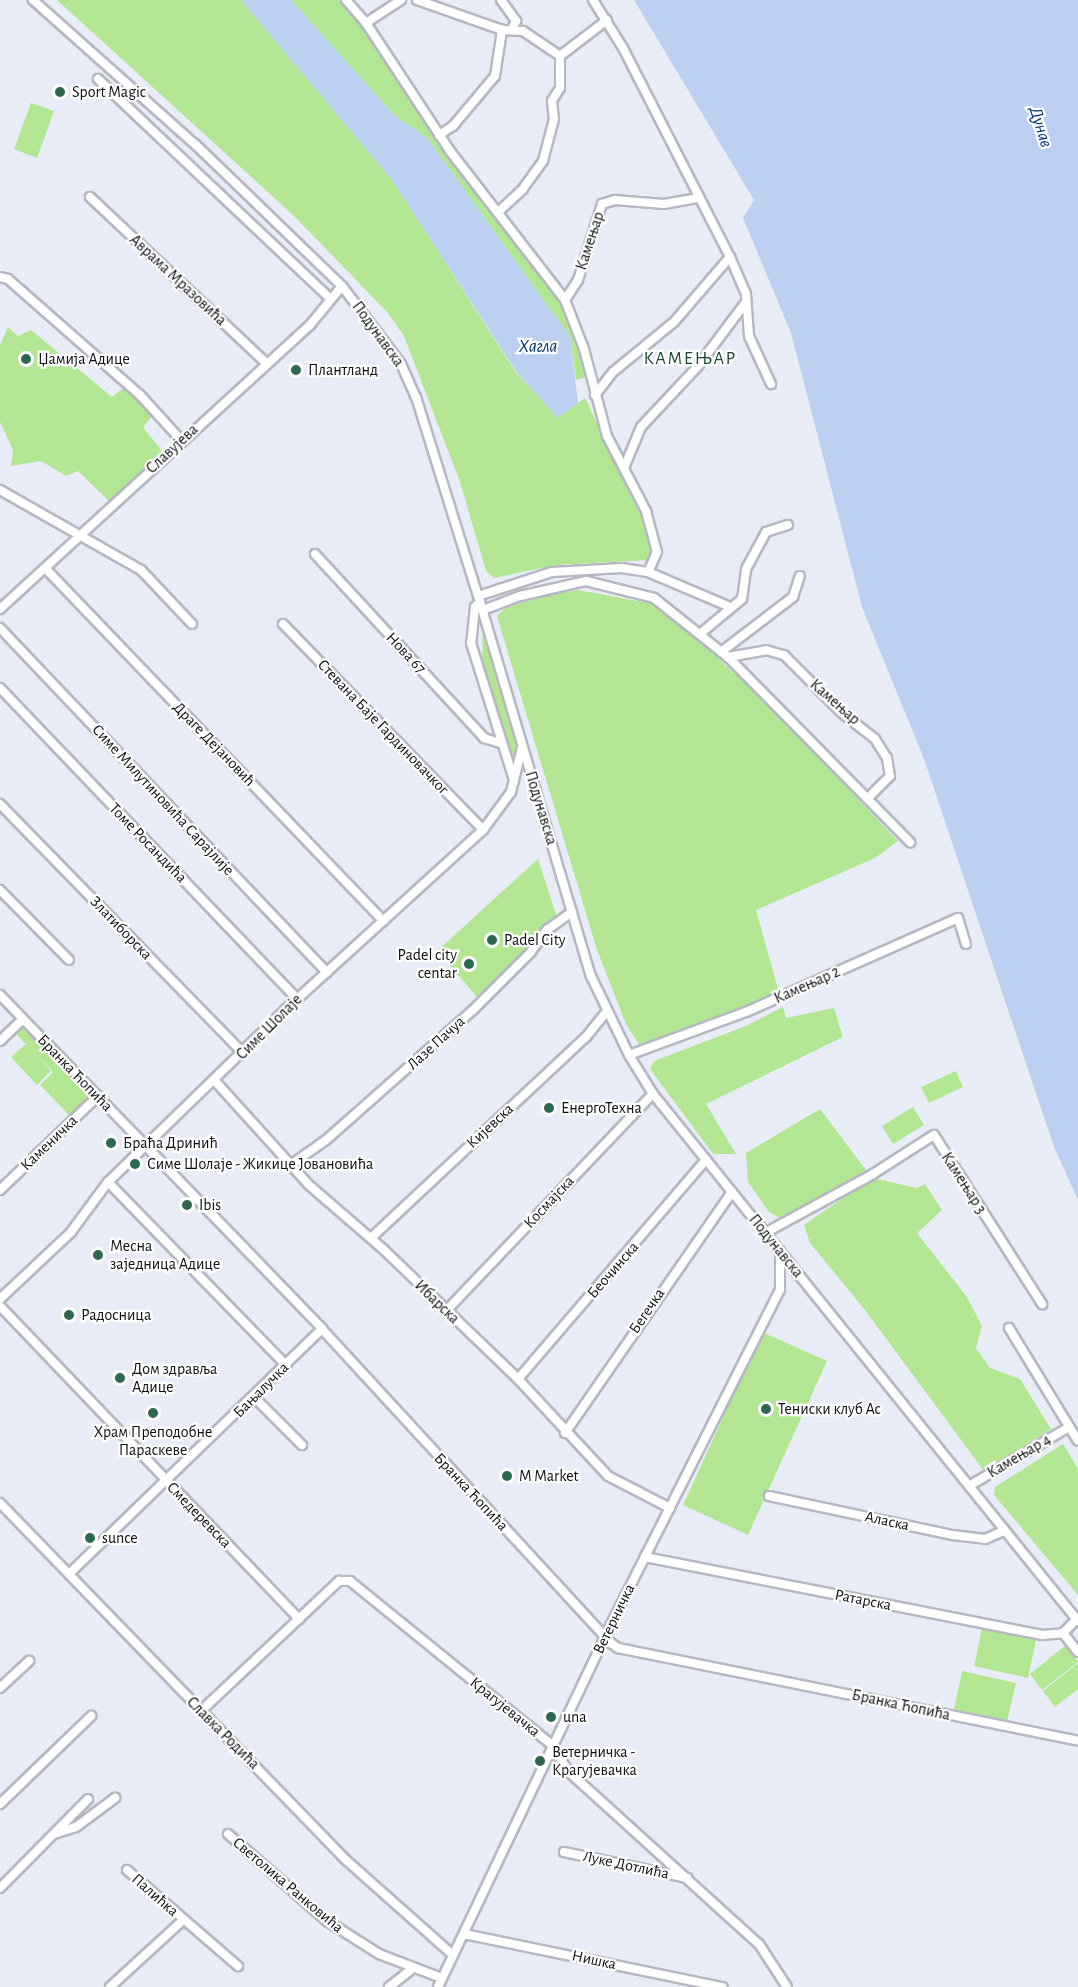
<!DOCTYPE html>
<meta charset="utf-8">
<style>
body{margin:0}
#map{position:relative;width:1078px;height:1987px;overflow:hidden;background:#e8ecf6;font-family:"Alegreya Sans",sans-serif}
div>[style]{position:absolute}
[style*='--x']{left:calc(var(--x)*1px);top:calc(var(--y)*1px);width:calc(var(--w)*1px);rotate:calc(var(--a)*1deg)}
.green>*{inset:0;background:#b2e692}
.water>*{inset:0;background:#bbd0f0}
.roads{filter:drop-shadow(2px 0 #b5b8c2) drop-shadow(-2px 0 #b5b8c2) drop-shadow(0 2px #b5b8c2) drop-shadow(0 -2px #b5b8c2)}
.minor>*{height:8px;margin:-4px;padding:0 4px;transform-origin:4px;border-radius:4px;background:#fff}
.dots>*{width:16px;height:16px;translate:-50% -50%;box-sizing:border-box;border:3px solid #fff;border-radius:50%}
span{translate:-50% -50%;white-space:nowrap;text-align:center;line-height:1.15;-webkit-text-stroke:4.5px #fff;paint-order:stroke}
.poi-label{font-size:16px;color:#0d0e12}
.left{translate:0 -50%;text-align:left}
.right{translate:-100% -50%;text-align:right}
.street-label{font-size:16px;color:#0d0e12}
.water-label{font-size:18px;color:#023074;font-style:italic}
.neighbourhood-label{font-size:18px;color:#174532;letter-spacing:1.5px}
</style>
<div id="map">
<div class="green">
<i style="clip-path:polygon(57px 0,241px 0,392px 180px,517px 374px,558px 417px,585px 398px,652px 540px,650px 560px,556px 565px,494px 578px,486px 571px,460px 482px,404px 336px,388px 313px,294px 216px)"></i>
<i style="clip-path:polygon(291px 0,338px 0,373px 39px,449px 156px,542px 273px,563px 306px,587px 377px,576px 380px,570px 337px,427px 138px,394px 115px)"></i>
<i style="clip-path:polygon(31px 103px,54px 111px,37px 158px,14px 149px)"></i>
<i style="clip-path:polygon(8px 327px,18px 336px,31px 330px,112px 397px,125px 387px,152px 416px,143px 427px,162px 451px,109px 501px,78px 471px,66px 476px,41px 461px,11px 466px,13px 450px,0 422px,0 345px)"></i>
<i style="clip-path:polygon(578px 590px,649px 603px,682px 625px,760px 697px,898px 841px,875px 858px,756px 910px,780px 996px,674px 1038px,640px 1046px,626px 1024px,597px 950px,497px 616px,505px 608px,543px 596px)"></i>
<i style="clip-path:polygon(483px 623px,519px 753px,514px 773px,482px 663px)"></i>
<i style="clip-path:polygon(538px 859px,557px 918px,478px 998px,437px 951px)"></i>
<i style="clip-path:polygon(783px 1007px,786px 1018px,834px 1008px,843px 1037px,706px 1104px,736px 1154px,713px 1154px,650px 1069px,654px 1061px,746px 1026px)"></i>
<i style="clip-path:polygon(22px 1023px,93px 1095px,71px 1117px,40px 1085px,53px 1072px,33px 1051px,51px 1071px,37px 1085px,11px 1057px,26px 1044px,14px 1032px)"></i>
<i style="clip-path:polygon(956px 1071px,963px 1087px,929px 1103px,921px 1087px)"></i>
<i style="clip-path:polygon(913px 1107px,924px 1125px,893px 1144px,882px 1126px)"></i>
<i style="clip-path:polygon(820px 1109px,866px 1170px,789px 1223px,769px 1212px,748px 1182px,746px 1153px)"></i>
<i style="clip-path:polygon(872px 1178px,917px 1188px,925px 1184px,942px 1210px,917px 1233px,967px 1297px,982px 1326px,976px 1348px,990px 1368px,1020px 1379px,1051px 1429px,984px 1471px,865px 1310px,810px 1243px,804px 1225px)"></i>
<i style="clip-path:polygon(762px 1332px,827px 1361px,748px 1535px,683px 1505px)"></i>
<i style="clip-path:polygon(1063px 1444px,1078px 1469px,1078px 1595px,994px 1495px,995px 1487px)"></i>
<i style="clip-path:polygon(982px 1628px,1036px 1640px,1028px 1678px,974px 1666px)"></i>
<i style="clip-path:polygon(1066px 1645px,1078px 1662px,1042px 1690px,1030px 1674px)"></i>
<i style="clip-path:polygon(1078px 1663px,1078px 1689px,1055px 1707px,1043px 1691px)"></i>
<i style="clip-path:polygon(962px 1671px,1016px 1683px,1007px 1721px,954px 1709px)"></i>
</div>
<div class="water">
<i style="clip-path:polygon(241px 0,291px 0,394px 115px,427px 138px,570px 337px,578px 403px,558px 418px,517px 373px,392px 180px)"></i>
<i style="clip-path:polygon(634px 0,1078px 0,1078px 1200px,1054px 1147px,924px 759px,862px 607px,791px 333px,743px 218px,754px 200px)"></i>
</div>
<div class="roads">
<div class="minor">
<i style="--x:33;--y:0;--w:218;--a:41.7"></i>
<i style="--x:196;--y:145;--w:203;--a:44"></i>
<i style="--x:342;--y:286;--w:98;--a:52.9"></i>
<i style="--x:401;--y:364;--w:36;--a:66"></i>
<i style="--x:416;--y:397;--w:215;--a:72.7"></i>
<i style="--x:480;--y:602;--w:390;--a:73.5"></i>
<i style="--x:591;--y:976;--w:88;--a:64.3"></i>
<i style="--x:629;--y:1055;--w:46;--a:58.4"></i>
<i style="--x:653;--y:1094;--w:677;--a:51.12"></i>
<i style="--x:346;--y:0;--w:30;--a:49"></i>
<i style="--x:366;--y:23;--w:153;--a:56.7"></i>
<i style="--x:450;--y:151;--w:188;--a:52.3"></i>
<i style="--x:565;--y:300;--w:53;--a:68.8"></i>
<i style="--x:584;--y:349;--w:90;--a:75.2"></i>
<i style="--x:607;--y:436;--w:85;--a:62.5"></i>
<i style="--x:646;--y:511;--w:42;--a:75"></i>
<i style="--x:657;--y:552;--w:22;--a:114"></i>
<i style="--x:417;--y:0;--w:90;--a:19.4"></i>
<i style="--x:502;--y:30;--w:21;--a:3"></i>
<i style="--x:523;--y:31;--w:45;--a:34"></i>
<i style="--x:560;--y:56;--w:32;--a:90"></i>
<i style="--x:560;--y:88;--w:15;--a:122"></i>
<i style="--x:552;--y:101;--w:18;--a:84"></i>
<i style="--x:554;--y:119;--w:43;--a:104.7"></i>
<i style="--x:543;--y:161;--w:34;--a:126"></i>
<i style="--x:523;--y:189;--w:34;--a:137"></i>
<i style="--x:501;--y:0;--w:26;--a:54"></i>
<i style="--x:516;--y:21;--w:7;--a:117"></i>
<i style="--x:593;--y:0;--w:57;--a:58"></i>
<i style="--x:623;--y:48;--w:235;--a:62.9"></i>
<i style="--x:730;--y:257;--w:40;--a:66.6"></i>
<i style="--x:746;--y:294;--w:42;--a:85.9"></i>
<i style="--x:749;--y:336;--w:53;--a:65.4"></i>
<i style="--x:366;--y:23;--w:42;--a:-33.3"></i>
<i style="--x:560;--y:56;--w:59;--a:-37.5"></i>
<i style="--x:98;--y:79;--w:320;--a:43.4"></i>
<i style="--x:439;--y:135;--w:17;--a:-33"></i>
<i style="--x:453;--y:126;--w:65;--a:-50"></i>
<i style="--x:495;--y:76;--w:47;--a:-81.3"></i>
<i style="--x:90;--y:197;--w:242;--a:43.3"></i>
<i style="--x:0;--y:277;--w:8;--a:14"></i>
<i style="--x:8;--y:279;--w:176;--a:41.3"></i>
<i style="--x:140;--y:395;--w:61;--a:47.7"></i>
<i style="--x:565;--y:300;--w:24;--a:-57"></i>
<i style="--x:578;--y:280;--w:80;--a:-72.5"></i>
<i style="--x:602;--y:204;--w:14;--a:-17"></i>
<i style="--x:615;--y:200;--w:49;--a:4.7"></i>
<i style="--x:664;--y:204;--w:35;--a:-10"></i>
<i style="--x:595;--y:395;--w:29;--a:-52"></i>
<i style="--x:613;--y:372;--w:79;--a:-39.3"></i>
<i style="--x:674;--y:322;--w:86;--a:-49.3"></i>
<i style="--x:624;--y:468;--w:44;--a:-67.5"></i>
<i style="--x:641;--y:427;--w:83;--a:-46.9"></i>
<i style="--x:698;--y:366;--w:80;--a:-53.1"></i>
<i style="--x:0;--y:490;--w:162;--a:29.6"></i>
<i style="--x:141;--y:570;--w:74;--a:46.6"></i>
<i style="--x:315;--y:554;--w:250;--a:47.4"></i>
<i style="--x:484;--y:738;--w:17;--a:17"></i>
<i style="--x:45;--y:568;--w:489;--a:46.2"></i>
<i style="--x:478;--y:596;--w:78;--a:-18"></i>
<i style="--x:552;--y:572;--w:70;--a:-3.3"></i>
<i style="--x:622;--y:568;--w:26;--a:9"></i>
<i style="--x:648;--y:572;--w:89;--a:23.1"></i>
<i style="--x:480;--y:602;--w:7;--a:135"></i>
<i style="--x:475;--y:607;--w:36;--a:96"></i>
<i style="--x:471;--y:643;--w:144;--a:72.6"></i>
<i style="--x:0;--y:609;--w:420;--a:-42.5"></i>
<i style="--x:310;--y:325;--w:50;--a:-50.6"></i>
<i style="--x:483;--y:610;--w:40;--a:-21"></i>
<i style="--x:520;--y:596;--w:68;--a:-12.8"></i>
<i style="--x:586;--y:581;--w:70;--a:14"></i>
<i style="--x:654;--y:598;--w:95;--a:38.6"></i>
<i style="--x:728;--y:657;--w:260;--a:45.5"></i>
<i style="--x:283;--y:624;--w:287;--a:45.8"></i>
<i style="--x:0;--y:628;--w:475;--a:46.5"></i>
<i style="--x:701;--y:633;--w:53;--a:-39.7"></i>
<i style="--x:742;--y:599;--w:30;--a:-82"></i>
<i style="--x:746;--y:569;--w:42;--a:-61.6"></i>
<i style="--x:766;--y:532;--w:23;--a:-18"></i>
<i style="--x:721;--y:652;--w:91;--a:-37.4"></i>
<i style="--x:793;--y:597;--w:22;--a:-72"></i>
<i style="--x:728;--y:657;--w:39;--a:-10"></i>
<i style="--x:766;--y:650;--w:19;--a:16"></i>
<i style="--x:784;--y:655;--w:82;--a:45"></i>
<i style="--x:842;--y:713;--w:42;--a:38.2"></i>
<i style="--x:875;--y:739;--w:22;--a:58"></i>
<i style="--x:887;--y:758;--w:18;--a:81"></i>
<i style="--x:890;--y:776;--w:31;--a:135"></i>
<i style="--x:0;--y:688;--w:430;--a:46.3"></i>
<i style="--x:0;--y:804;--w:348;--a:45.7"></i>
<i style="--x:0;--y:890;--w:98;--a:45.4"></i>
<i style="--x:0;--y:995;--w:464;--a:46"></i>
<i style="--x:322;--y:1329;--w:427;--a:47.4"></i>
<i style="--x:611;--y:1643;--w:9;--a:36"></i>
<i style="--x:618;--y:1648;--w:469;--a:11.4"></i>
<i style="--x:0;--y:1041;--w:32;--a:-44"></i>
<i style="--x:629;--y:1055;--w:125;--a:-20.2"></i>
<i style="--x:746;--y:1012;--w:232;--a:-23.9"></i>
<i style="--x:958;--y:918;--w:27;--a:73"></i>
<i style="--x:215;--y:1081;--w:140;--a:47.9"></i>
<i style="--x:309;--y:1185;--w:99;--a:40.9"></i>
<i style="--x:384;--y:1250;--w:186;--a:43.9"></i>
<i style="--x:518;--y:1379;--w:132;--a:47.1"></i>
<i style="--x:608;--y:1476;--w:70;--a:27.3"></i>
<i style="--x:292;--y:1164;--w:42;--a:-35.2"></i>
<i style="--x:326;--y:1140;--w:196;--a:-41.5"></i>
<i style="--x:473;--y:1010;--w:81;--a:-45"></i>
<i style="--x:530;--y:953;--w:29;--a:-54"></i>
<i style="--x:547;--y:930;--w:31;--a:-36"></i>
<i style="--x:108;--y:1182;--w:255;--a:45.8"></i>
<i style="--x:0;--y:1190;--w:136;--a:-43.8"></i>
<i style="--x:765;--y:1233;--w:123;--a:-28.6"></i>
<i style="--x:873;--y:1174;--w:72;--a:-32.6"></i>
<i style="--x:934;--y:1135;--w:201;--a:57.4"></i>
<i style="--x:371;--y:1238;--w:294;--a:-43.1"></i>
<i style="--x:586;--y:1037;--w:32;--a:-51"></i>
<i style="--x:0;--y:1299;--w:98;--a:-43.3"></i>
<i style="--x:71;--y:1232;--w:62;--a:-53.5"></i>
<i style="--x:108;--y:1182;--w:247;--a:-44.2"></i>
<i style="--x:285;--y:1010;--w:268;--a:-42.3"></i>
<i style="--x:483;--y:830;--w:47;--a:-53.6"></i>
<i style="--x:511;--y:792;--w:45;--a:-76"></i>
<i style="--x:0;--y:1306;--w:433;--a:46.3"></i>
<i style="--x:446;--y:1311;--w:300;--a:-46.4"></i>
<i style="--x:1009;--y:1328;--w:132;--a:58.6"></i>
<i style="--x:518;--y:1379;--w:289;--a:-49.4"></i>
<i style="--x:254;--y:1397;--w:68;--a:45"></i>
<i style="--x:565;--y:1433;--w:293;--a:-55.3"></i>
<i style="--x:969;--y:1486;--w:116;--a:-30.5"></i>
<i style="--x:769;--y:1496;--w:188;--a:12"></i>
<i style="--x:953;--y:1535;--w:32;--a:7"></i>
<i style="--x:985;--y:1539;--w:21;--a:-23"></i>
<i style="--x:0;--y:1503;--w:497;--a:45.9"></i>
<i style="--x:346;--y:1860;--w:143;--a:41.6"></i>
<i style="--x:645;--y:1557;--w:405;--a:11.1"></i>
<i style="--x:1042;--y:1635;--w:21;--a:-5"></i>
<i style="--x:1063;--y:1633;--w:20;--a:-45"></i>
<i style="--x:69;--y:1574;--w:352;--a:-44.1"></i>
<i style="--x:1063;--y:1633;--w:24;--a:52"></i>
<i style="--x:0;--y:1688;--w:40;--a:-43"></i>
<i style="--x:201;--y:1711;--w:190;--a:-43.3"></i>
<i style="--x:339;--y:1581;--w:11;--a:0"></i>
<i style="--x:350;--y:1581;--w:260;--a:39.1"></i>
<i style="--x:552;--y:1745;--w:32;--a:58"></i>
<i style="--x:569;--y:1772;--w:256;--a:42.2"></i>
<i style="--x:759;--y:1944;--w:51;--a:56.9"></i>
<i style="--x:0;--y:1804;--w:127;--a:-44"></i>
<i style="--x:54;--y:1834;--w:23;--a:-18"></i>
<i style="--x:76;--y:1827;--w:49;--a:-36.6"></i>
<i style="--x:228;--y:1834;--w:132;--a:41.3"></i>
<i style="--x:327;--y:1921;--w:62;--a:32.4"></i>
<i style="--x:379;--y:1954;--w:67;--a:20.9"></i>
<i style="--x:564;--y:1852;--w:126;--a:11.9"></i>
<i style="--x:127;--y:1870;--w:147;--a:40.9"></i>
<i style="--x:0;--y:1888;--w:125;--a:-45.3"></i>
<i style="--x:464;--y:1934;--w:264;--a:11.6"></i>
<i style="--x:110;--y:1987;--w:99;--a:-42.5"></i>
<i style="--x:389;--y:1987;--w:29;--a:-38"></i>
<i style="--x:438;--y:1987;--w:391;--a:-64.5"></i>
<i style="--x:606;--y:1634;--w:386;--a:-63.2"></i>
<i style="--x:780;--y:1290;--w:39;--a:-90"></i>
</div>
</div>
<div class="dots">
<i style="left:60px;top:92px;background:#2e674f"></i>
<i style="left:26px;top:359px;background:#2e674f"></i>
<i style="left:296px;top:370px;background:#2e674f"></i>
<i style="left:492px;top:940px;background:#2e674f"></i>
<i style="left:469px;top:964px;background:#2e674f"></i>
<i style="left:549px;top:1108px;background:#2e674f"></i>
<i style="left:111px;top:1143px;background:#2e674f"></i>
<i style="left:135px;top:1164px;background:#2e674f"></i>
<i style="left:187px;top:1205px;background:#2e674f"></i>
<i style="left:98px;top:1255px;background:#2e674f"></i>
<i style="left:69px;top:1315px;background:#2e674f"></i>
<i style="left:120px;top:1378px;background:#2e674f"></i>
<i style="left:766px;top:1409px;background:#2e674f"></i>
<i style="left:153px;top:1413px;background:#2e674f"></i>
<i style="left:507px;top:1476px;background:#2e674f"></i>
<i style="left:90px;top:1538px;background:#2e674f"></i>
<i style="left:551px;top:1717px;background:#2e674f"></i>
<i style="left:540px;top:1761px;background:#2e674f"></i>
</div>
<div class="poi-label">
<span class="left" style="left:72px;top:92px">Sport Magic</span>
<span class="left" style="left:38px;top:359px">Џамија Адице</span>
<span class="left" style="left:308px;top:370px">Плантланд</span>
<span class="left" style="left:504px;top:940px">Padel City</span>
<span class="right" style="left:457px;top:964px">Padel city<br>centar</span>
<span class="left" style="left:561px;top:1108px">ЕнергоТехна</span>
<span class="left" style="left:123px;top:1143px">Браћа Дринић</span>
<span class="left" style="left:147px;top:1164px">Симе Шолаје - Жикице Јовановића</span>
<span class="left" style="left:199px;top:1205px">Ibis</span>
<span class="left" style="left:110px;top:1255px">Месна<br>заједница Адице</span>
<span class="left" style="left:81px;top:1315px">Радосница</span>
<span class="left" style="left:132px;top:1378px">Дом здравља<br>Адице</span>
<span class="left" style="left:778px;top:1409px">Тениски клуб Ас</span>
<span style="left:153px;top:1441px">Храм Преподобне<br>Параскеве</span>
<span class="left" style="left:519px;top:1476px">M Market</span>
<span class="left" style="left:102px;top:1538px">sunce</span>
<span class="left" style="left:563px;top:1717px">una</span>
<span class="left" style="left:552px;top:1761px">Ветерничка -<br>Крагујевачка</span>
</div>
<div class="street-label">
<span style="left:590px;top:241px;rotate:-72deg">Камењар</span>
<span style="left:178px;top:280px;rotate:43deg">Аврама Мразовића</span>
<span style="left:378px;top:334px;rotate:54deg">Подунавска</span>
<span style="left:172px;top:449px;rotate:-43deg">Славујева</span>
<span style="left:406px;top:653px;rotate:47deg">Нова 67</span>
<span style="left:835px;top:702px;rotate:41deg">Камењар</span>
<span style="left:383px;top:727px;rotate:46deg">Стевана Баје Гардиновачког</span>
<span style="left:214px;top:744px;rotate:46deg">Драге Дејановић</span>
<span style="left:163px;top:800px;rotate:47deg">Симе Милутиновића Сарајлије</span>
<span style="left:541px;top:808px;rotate:73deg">Подунавска</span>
<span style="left:148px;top:843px;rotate:46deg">Томе Росандића</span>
<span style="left:121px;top:928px;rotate:46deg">Златиборска</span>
<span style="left:807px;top:985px;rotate:-24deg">Камењар 2</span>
<span style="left:269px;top:1027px;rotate:-45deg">Симе Шолаје</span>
<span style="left:436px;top:1043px;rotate:-42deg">Лазе Пачуа</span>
<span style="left:75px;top:1073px;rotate:46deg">Бранка Ћопића</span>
<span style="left:490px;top:1126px;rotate:-43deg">Кијевска</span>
<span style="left:49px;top:1143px;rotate:-44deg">Каменичка</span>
<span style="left:964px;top:1183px;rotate:57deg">Камењар 3</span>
<span style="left:549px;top:1202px;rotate:-47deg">Космајска</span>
<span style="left:776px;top:1246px;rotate:51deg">Подунавска</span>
<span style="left:613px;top:1270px;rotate:-49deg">Беочинска</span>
<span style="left:437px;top:1302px;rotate:44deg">Ибарска</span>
<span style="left:647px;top:1311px;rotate:-56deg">Бегечка</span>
<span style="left:261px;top:1390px;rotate:-45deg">Бањалучка</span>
<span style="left:1019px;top:1456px;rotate:-31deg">Камењар 4</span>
<span style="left:471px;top:1492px;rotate:47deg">Бранка Ћопића</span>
<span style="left:199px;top:1515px;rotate:46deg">Смедеревска</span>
<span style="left:887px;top:1521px;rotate:12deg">Аласка</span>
<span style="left:863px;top:1600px;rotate:11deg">Ратарска</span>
<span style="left:614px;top:1619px;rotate:-64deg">Ветерничка</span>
<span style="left:901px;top:1705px;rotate:12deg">Бранка Ћопића</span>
<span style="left:505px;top:1707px;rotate:39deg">Крагујевачка</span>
<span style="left:223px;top:1733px;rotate:45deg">Славка Родића</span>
<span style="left:626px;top:1865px;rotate:12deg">Луке Дотлића</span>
<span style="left:288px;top:1885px;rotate:40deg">Светолика Ранковића</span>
<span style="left:155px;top:1895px;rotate:41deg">Палићка</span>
<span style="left:594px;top:1960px;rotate:12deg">Нишка</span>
</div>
<div class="water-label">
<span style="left:1040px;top:127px;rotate:73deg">Дунав</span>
<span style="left:538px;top:347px">Хагла</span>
</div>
<div class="neighbourhood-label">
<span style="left:690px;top:359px">КАМЕЊАР</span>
</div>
</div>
